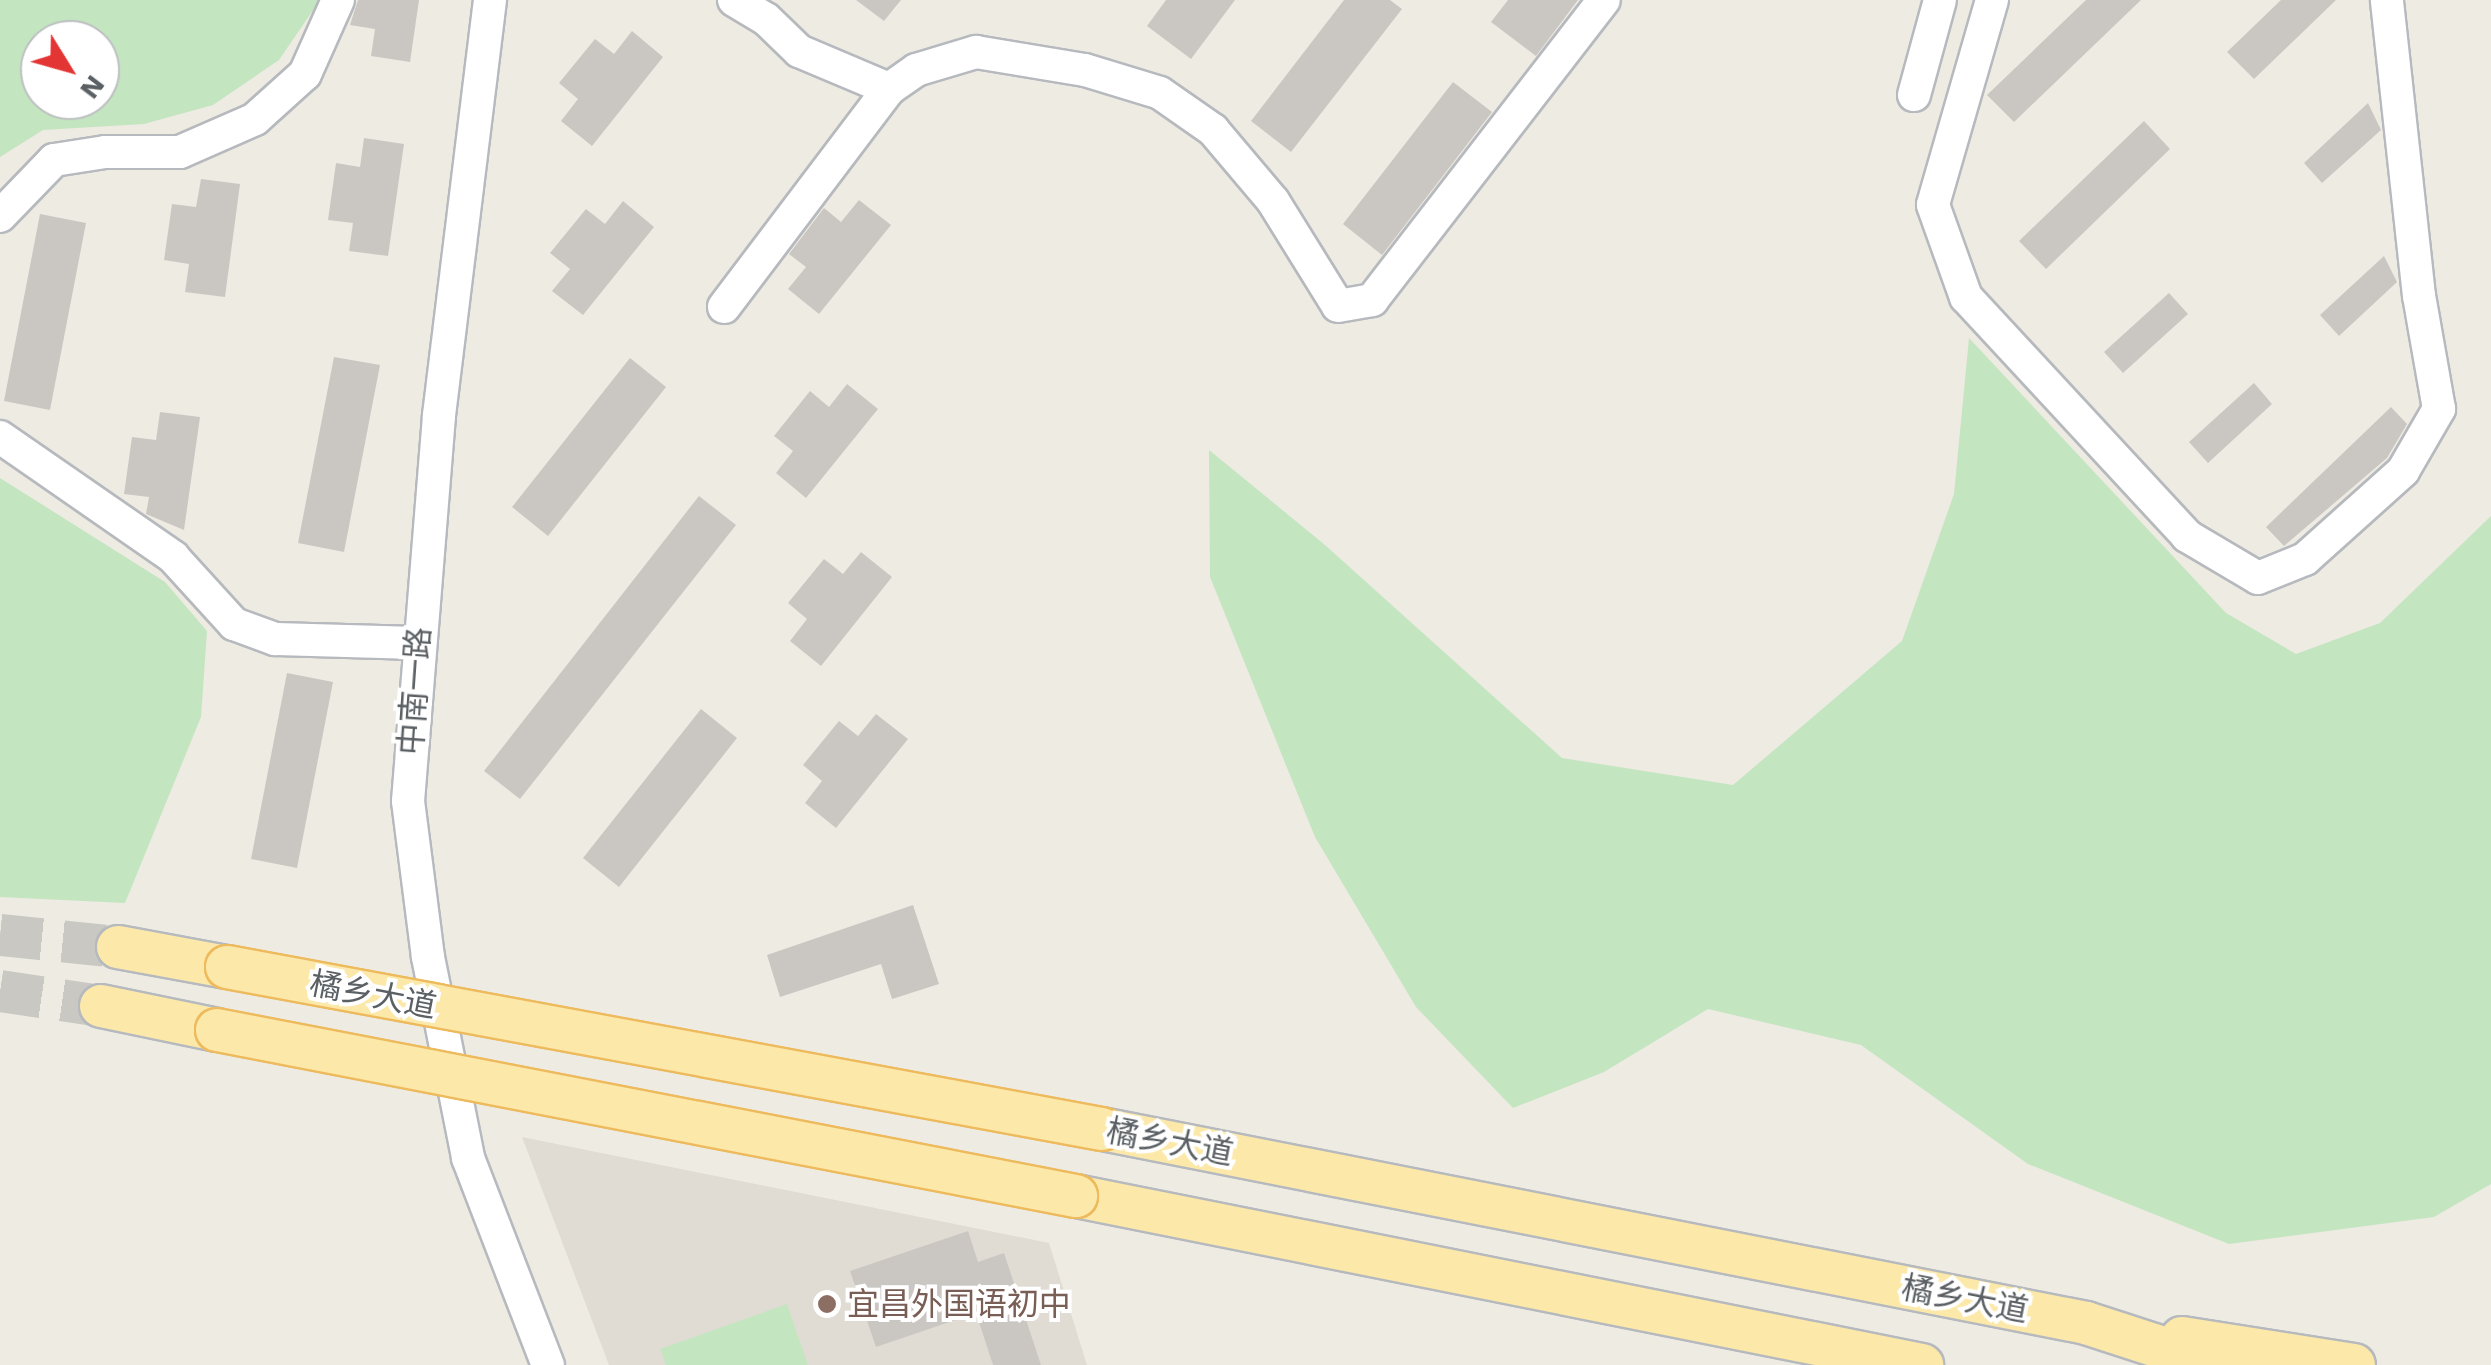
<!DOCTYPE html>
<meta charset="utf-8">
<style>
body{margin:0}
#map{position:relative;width:2491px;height:1365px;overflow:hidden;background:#eeebe3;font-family:"Work Sans","Noto Sans SC",sans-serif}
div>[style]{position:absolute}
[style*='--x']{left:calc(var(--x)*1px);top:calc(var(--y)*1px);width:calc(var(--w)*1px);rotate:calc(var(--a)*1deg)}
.education>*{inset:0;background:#e0dcd4}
.green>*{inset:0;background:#c3e5c0}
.building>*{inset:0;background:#cac7c3}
.major-tunnel>*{height:42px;margin-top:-21px;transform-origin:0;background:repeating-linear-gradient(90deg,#c9c8c3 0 42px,transparent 0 63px)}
.roads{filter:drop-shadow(2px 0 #b6b9bd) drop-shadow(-2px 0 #b6b9bd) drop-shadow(0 2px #b6b9bd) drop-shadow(0 -2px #b6b9bd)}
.minor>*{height:32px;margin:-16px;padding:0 16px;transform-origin:16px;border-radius:16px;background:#fff}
.major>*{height:42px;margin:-21px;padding:0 21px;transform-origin:21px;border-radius:21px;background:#fce9aa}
.bridges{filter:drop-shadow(2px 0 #edba5d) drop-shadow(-2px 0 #edba5d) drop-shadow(0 2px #edba5d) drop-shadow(0 -2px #edba5d)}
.major-bridge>*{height:42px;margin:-21px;padding:0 21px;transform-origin:21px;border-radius:21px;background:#fce9aa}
.dots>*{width:28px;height:28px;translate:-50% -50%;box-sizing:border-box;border:5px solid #fff;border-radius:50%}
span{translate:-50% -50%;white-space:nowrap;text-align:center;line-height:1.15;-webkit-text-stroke:8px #fff;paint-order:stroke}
.street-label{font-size:32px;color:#5b6064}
.education-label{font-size:32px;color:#785e54}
.left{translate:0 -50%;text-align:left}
.north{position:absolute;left:20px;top:20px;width:100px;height:100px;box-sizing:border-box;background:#fff;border:2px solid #bdbfc1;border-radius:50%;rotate:127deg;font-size:28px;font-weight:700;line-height:40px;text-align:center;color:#5b6064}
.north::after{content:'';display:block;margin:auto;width:35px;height:45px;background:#e33534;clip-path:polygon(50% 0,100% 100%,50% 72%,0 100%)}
</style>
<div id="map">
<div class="education">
<i style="clip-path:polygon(522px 1137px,1049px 1243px,1087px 1365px,609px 1365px)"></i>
</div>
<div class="green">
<i style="clip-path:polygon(evenodd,0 0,320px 0,279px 60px,213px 105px,144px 124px,43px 130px,0 157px,0 0,40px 40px,100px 40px,100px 100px,40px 100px,40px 40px)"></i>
<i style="clip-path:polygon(1969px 338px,2226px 613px,2296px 654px,2380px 623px,2491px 516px,2491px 1184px,2434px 1217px,2229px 1244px,2028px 1164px,1861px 1045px,1708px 1009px,1604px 1072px,1513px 1108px,1416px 1007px,1315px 837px,1210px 577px,1209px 450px,1325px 545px,1562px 758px,1733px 785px,1902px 641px,1954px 494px)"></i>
<i style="clip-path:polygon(0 478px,165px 582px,207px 631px,201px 717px,125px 903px,0 897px)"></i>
<i style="clip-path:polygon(787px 1304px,808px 1365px,666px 1365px,660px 1349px)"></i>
</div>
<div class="building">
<i style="clip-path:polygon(358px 0,419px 0,410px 62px,371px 56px,375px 29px,350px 25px)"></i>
<i style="clip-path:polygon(856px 0,901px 0,884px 21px)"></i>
<i style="clip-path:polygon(1166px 0,1235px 0,1191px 59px,1147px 26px)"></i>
<i style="clip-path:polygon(1344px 0,1390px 0,1402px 9px,1291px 152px,1251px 121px)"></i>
<i style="clip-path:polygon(1508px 0,1578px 0,1536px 56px,1491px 22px)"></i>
<i style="clip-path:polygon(2086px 0,2141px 0,2014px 122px,1987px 95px)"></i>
<i style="clip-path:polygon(2281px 0,2336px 0,2254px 79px,2227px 52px)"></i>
<i style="clip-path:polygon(632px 31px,663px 57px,592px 146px,561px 121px,578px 99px,559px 83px,595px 39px,614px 54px)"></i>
<i style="clip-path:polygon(1453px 82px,1492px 112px,1382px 255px,1343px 224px)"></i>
<i style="clip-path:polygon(2368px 103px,2381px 130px,2322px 183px,2304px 163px)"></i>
<i style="clip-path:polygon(2144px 121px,2170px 149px,2046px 269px,2019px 241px)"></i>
<i style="clip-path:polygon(364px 138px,404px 144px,388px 256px,349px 251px,353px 223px,328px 220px,336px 163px,360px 167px)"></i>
<i style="clip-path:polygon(201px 179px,240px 184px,225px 297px,185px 292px,189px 264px,164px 260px,172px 204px,196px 207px)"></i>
<i style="clip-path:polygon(859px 200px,891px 225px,819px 314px,788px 289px,806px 267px,789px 254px,824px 208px,841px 222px)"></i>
<i style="clip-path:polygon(623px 201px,654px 227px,583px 315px,552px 291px,570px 269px,550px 253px,586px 209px,605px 224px)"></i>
<i style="clip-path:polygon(40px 214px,86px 223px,50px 410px,4px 401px)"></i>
<i style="clip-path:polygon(2384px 256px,2397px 282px,2339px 336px,2320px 315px)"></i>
<i style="clip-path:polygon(2169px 293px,2188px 314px,2123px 373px,2104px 352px)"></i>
<i style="clip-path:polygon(334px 357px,380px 365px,344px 552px,298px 543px)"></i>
<i style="clip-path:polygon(630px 358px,666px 387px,548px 536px,512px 507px)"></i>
<i style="clip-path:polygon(2254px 383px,2272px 404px,2208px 463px,2189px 442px)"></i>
<i style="clip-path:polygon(847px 384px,878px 409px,806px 498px,776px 473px,793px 451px,774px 436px,810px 391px,829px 407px)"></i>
<i style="clip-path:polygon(2391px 407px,2407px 424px,2387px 458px,2284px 546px,2266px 527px)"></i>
<i style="clip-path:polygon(160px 412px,200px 417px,184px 530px,146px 514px,149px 497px,124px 494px,132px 437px,156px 440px)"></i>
<i style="clip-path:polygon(699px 496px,736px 525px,520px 799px,484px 771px)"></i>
<i style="clip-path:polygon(861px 552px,892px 577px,821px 666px,790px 641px,807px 619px,788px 603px,824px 559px,843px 574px)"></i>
<i style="clip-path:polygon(287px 673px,333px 682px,297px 868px,251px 859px)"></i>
<i style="clip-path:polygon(701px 709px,737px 738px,619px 887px,583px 858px)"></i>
<i style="clip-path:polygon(876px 714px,908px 739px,836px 828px,805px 803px,822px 781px,803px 765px,839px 721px,858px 736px)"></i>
<i style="clip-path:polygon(913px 905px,939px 984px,892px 999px,881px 964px,780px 997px,767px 955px)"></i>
<i style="clip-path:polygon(968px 1231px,978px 1262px,1004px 1253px,1041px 1365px,993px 1365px,976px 1313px,876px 1347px,850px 1271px)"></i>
</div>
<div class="major-tunnel">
<i style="--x:0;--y:935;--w:119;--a:5.8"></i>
<i style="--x:0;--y:991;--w:102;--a:8.4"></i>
</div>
<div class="roads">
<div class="minor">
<i style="--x:490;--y:0;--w:419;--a:97"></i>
<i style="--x:439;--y:416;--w:386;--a:94.6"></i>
<i style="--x:408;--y:801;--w:157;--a:82.7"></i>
<i style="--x:428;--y:957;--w:205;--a:78.7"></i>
<i style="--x:468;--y:1158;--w:222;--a:68.9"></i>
<i style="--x:734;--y:0;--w:37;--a:31"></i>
<i style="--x:766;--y:19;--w:46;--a:44.1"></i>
<i style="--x:799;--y:51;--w:98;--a:22.9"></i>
<i style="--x:1992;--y:0;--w:213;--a:106.1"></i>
<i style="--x:1933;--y:205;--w:98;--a:70.3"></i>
<i style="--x:1966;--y:297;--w:326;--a:47.2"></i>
<i style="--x:2187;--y:536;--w:82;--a:30.6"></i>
<i style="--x:2258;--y:578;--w:51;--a:-22"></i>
<i style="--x:2305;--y:559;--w:132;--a:-41.9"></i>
<i style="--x:2403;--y:471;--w:72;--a:-59.9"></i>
<i style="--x:2439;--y:409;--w:115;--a:-100"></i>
<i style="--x:2419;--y:296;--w:298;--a:-96.2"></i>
<i style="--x:1914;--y:95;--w:98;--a:-74.7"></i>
<i style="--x:0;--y:216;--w:78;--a:-46"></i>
<i style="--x:54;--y:160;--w:52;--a:-8.9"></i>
<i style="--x:105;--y:152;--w:75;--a:0"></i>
<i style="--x:180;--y:152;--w:82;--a:-23.7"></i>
<i style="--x:255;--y:119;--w:67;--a:-42"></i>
<i style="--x:305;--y:74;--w:81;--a:-66"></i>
<i style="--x:724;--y:307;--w:273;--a:-52.9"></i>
<i style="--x:889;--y:89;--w:33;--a:-35"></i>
<i style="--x:916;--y:70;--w:63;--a:-16.7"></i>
<i style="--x:976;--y:52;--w:110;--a:9.4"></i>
<i style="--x:1085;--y:70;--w:78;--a:17"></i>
<i style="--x:1160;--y:93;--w:65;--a:34.9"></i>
<i style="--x:1213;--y:130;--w:93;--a:49.8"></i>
<i style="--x:1273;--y:201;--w:123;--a:58.2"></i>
<i style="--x:1338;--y:306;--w:35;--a:-10"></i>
<i style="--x:1372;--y:300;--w:379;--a:-52.3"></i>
<i style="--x:0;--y:437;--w:211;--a:34.7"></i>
<i style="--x:173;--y:557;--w:91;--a:47.7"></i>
<i style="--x:234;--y:624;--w:44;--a:20.1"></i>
<i style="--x:275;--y:639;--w:143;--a:1.6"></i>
</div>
<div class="major">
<i style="--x:118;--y:947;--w:111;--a:10.4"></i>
<i style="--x:101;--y:1006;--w:118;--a:11.7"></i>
<i style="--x:1102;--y:1129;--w:1003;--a:11.15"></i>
<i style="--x:2086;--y:1323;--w:136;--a:18"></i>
<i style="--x:1076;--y:1196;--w:863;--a:11.3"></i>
<i style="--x:2182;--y:1338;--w:174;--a:8.9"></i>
</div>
</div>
<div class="bridges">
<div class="major-bridge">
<i style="--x:227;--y:967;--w:890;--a:10.49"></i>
<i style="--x:217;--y:1030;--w:875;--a:10.94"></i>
</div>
</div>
<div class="dots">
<i style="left:827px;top:1304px;background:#8d6e63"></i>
</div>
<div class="street-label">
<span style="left:415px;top:691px;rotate:-86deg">中南一路</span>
<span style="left:373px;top:995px;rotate:11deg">橘乡大道</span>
<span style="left:1170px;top:1142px;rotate:11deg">橘乡大道</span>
<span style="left:1965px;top:1299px;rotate:11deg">橘乡大道</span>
</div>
<div class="education-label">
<span class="left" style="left:847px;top:1304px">宜昌外国语初中</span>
</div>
<div class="north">N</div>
</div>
